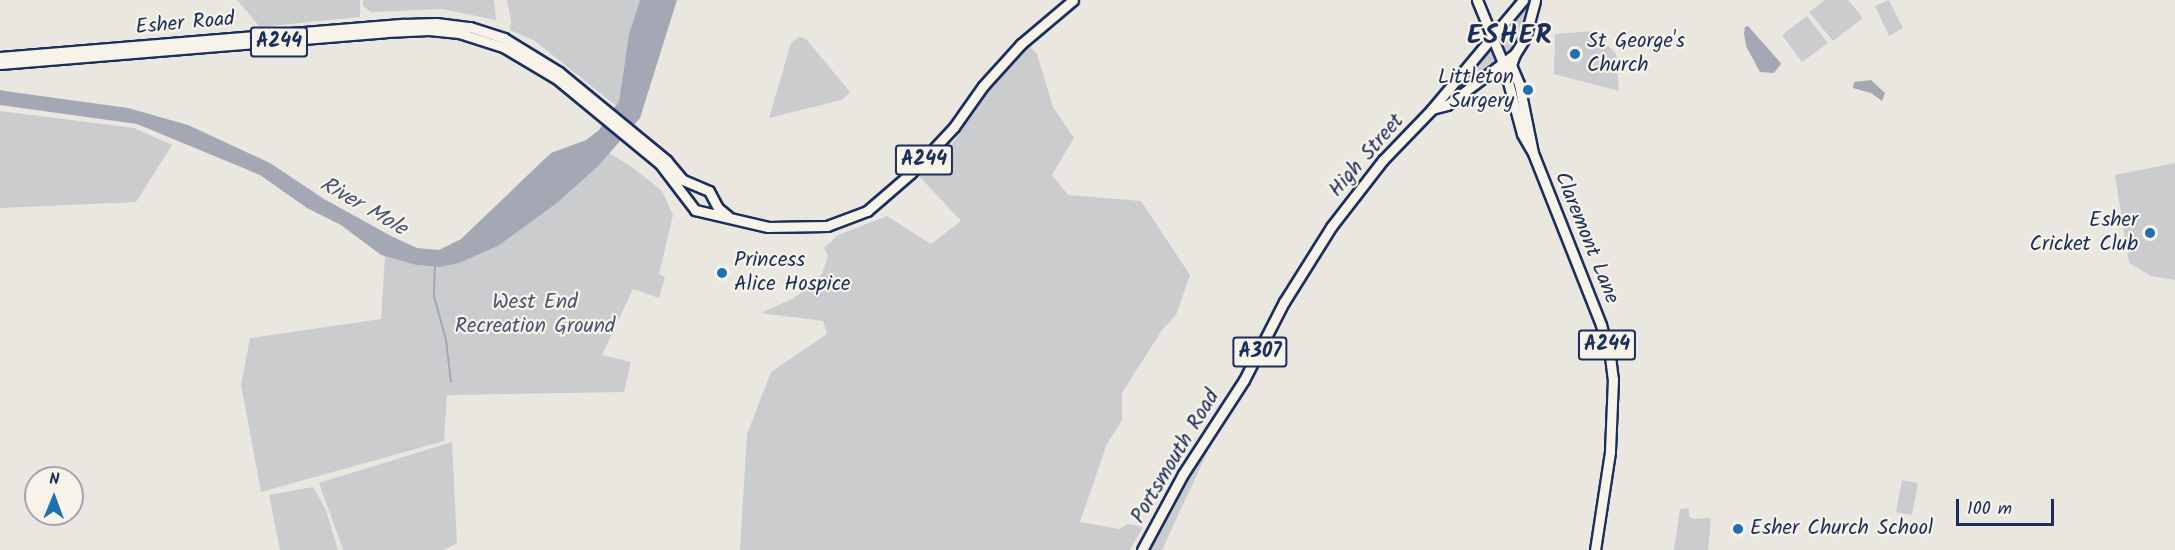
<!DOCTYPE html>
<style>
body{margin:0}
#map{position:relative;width:2175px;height:550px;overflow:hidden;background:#eae7e0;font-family:Kalam,sans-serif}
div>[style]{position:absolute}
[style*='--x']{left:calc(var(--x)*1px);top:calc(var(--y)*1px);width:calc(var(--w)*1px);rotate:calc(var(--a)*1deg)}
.green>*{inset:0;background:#cbcccd}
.water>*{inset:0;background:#a3a8b4}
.stream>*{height:2px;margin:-1px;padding:0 1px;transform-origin:1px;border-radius:1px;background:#a3a8b4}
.roads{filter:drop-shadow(2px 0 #1b2f5e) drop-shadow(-2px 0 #1b2f5e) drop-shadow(0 2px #1b2f5e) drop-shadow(0 -2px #1b2f5e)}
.primary>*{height:9px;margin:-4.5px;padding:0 4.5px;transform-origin:4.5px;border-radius:4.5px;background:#f7f3e8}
.dots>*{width:16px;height:16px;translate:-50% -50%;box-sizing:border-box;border:3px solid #f7f3e8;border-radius:50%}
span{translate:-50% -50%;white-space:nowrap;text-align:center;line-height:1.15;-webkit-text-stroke:4.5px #f7f3e8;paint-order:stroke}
.shield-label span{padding:2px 4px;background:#f7f3e8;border:2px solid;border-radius:4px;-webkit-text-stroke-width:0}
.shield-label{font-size:20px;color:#1b2f5e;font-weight:700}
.street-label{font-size:21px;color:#1b2f5e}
.poi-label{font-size:21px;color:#1b2f5e}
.left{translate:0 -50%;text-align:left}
.right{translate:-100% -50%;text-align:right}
.park-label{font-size:21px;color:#47567a}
.water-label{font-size:22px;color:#445378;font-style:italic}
.district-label{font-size:27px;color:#1b2f5e;font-weight:700;letter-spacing:1.5px}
.north{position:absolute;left:24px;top:466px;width:60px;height:60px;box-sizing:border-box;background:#f7f3e8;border:2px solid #9fa5b1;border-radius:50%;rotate:1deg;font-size:16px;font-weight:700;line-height:24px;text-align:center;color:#1b2f5e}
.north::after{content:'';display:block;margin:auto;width:21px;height:27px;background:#1f6fb2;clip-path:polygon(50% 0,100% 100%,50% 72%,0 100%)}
.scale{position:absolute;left:1956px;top:499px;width:98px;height:27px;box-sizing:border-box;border:3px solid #1b2f5e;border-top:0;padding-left:8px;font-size:18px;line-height:21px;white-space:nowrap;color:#1b2f5e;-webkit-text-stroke:4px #f7f3e8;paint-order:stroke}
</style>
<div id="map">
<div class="green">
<i style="clip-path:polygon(237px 0,360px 0,360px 17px,260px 27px)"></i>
<i style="clip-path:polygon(363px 0,494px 0,496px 20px,442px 9px,371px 12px,363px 6px)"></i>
<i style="clip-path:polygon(507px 0,640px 0,629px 34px,619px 101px,615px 105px,535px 41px,510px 30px,511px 21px)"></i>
<i style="clip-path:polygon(1825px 0,1848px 0,1863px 18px,1833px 41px,1809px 12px)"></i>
<i style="clip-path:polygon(1889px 0,1903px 28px,1889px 36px,1875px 6px)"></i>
<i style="clip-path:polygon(1527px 3px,1529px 5px,1518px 40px,1514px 48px,1505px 51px,1499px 35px)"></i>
<i style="clip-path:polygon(1807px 16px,1828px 43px,1802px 62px,1782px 35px)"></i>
<i style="clip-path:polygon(1595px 31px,1616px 54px,1619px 91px,1554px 74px,1555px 34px)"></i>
<i style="clip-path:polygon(799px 37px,806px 39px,850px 92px,842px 100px,769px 118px,791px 43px)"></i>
<i style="clip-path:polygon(1028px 44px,1037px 54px,1053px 107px,1074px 138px,1052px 175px,1068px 195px,1141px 201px,1190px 275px,1176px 315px,1162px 330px,1122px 393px,1122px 420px,1107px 444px,1080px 522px,1119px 529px,1128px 524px,1143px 527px,1130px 550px,740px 550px,747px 434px,771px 372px,827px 334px,823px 321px,761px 313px,794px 298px,822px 274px,828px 256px,824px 248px,838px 235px,887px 216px,931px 244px,961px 221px,919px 176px,952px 144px,995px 82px)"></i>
<i style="clip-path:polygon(1490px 47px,1495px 64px,1443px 103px,1487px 49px)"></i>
<i style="clip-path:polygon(0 111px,134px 128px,172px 145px,136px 202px,0 208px)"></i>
<i style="clip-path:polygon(609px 153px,632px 167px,662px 191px,673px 215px,659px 274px,665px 277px,659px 298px,633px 289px,602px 355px,631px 362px,624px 392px,447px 395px,444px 441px,261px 492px,241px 385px,250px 338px,381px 319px,385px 256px,416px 265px,440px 267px,459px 263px,498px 246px,557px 203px)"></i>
<i style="clip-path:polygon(2175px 163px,2175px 280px,2151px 276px,2129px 263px,2115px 175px)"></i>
<i style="clip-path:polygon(1219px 427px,1162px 550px,1151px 550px,1176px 499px)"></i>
<i style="clip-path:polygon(452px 442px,457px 543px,444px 550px,343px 550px,319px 483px)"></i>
<i style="clip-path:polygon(1902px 480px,1918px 483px,1912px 515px,1896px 512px)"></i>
<i style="clip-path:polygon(313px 487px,326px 510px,338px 550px,280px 550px,269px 495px)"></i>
<i style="clip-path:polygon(1689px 508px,1689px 516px,1693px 519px,1711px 518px,1708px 550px,1674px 550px,1680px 509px)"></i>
</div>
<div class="water">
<i style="clip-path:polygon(640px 0,677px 0,640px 118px,599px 165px,557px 203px,498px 246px,459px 263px,440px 267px,416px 265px,381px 255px,341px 225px,307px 208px,260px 175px,137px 124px,0 105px,0 90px,5px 91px,128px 108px,188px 125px,270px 163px,324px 199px,391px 236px,417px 248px,439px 250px,461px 239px,551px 153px,586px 140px,599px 130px,619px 101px,629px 34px)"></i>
<i style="clip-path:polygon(1748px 26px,1779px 61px,1781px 64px,1774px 73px,1760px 72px,1746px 46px,1744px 33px,1745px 27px)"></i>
<i style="clip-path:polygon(1871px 80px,1885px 93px,1882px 101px,1871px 93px,1853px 88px,1854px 82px)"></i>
</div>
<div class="stream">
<i style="--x:435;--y:264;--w:32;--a:92"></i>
<i style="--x:434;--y:296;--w:46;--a:74.7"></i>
<i style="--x:446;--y:340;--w:42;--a:83.2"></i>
</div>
<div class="roads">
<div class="primary">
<i style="--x:1477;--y:0;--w:68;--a:67.6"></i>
<i style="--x:1503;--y:63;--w:73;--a:75"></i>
<i style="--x:1522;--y:134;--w:20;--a:60"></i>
<i style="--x:1515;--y:54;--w:12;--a:110"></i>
<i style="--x:1511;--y:65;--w:21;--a:67"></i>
<i style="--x:1519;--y:84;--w:70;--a:78.5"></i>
<i style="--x:1533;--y:153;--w:185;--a:68.4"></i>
<i style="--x:1601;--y:325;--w:32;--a:74"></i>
<i style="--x:1610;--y:356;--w:23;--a:83"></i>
<i style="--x:1613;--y:379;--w:73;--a:92.4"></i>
<i style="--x:1610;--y:452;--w:99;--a:98.7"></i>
<i style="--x:0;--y:57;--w:405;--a:-4.7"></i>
<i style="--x:404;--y:24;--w:32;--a:-2"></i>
<i style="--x:436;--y:23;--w:34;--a:7"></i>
<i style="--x:470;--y:27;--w:36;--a:18"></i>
<i style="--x:504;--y:38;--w:65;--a:31.7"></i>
<i style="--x:559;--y:72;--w:139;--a:39.4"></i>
<i style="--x:666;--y:160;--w:26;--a:50"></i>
<i style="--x:683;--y:180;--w:28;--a:23"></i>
<i style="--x:709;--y:191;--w:19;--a:62"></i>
<i style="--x:718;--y:208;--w:13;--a:39"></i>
<i style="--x:0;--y:64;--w:387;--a:-4.7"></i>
<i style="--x:386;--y:32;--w:43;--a:-2.7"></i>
<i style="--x:429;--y:30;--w:30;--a:6"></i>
<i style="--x:459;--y:33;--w:46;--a:17.7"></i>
<i style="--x:503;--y:47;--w:63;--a:30.7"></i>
<i style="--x:557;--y:79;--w:134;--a:39.5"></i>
<i style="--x:660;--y:164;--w:58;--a:52.7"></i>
<i style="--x:695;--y:210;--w:75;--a:13.1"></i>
<i style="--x:768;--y:227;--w:59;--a:-1"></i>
<i style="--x:827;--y:226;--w:43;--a:-20.6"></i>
<i style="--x:867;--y:211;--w:58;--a:-40.8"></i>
<i style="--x:911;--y:173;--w:63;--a:-46.9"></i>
<i style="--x:954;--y:127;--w:50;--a:-54.7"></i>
<i style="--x:983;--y:86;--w:57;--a:-47.9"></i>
<i style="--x:1021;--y:44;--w:68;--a:-40.2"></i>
<i style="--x:1432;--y:109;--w:16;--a:-15"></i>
<i style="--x:1447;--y:105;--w:85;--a:-36.9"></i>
<i style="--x:1515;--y:54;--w:19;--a:-58"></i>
<i style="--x:1525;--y:38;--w:39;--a:-75"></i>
<i style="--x:1142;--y:550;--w:86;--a:-61.7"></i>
<i style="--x:1183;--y:474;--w:112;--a:-57"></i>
<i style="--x:1244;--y:380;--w:88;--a:-62.9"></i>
<i style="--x:1284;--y:302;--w:89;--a:-57.9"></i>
<i style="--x:1331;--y:227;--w:85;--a:-52.2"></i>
<i style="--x:1383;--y:160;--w:71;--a:-46.1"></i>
<i style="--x:1432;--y:109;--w:142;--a:-50.1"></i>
</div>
</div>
<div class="dots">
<i style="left:1575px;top:54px;background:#1f6fb2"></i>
<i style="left:1528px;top:90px;background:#1f6fb2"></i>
<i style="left:2150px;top:233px;background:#1f6fb2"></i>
<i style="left:722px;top:273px;background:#1f6fb2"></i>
<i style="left:1738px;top:529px;background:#1f6fb2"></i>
</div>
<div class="shield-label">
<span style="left:279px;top:42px">A244</span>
<span style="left:924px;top:160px">A244</span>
<span style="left:1607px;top:345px">A244</span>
<span style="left:1260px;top:352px">A307</span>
</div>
<div class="street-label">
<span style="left:185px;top:24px;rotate:-5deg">Esher Road</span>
<span style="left:1367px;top:156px;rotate:-49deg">High Street</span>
<span style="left:1586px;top:238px;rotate:68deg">Claremont Lane</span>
<span style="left:1176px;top:457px;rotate:-59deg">Portsmouth Road</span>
</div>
<div class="poi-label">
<span class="left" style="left:1587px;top:54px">St George's<br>Church</span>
<span class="right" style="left:1514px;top:90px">Littleton<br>Surgery</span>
<span class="right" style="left:2138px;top:233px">Esher<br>Cricket Club</span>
<span class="left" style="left:734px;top:273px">Princess<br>Alice Hospice</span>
<span class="left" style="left:1750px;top:529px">Esher Church School</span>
</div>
<div class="park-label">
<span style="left:535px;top:315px">West End<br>Recreation Ground</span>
</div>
<div class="water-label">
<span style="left:363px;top:207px;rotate:30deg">River Mole</span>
</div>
<div class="district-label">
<span style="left:1510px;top:36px">ESHER</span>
</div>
<div class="north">N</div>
<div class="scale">100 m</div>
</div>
